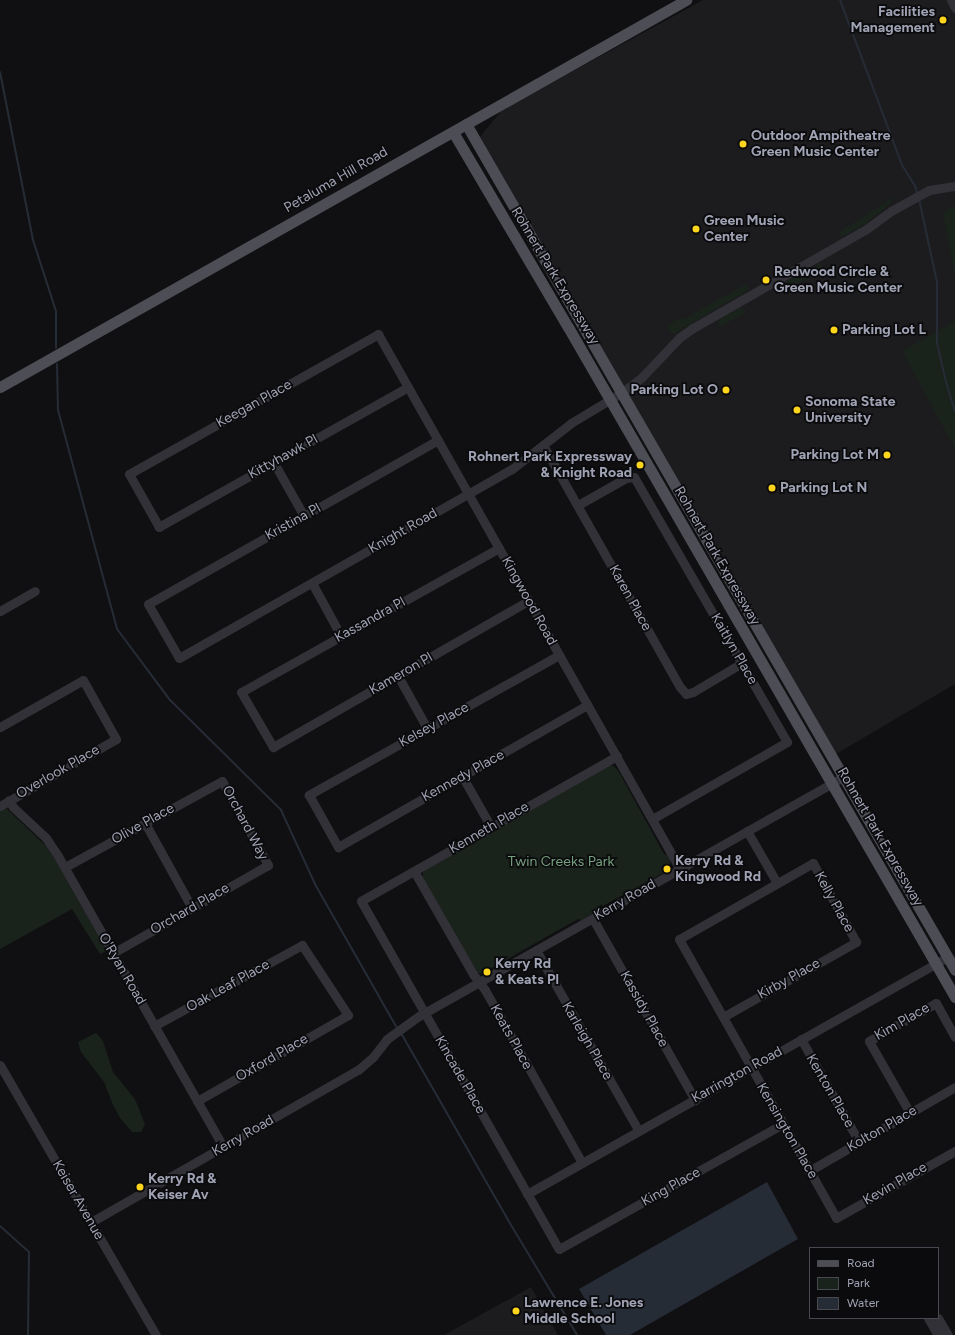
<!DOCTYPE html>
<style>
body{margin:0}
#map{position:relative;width:955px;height:1335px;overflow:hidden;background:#101012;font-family:Figtree,sans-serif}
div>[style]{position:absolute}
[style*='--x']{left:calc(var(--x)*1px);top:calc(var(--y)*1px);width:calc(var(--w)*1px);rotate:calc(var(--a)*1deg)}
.built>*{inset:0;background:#1c1c1f}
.green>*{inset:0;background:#1a221c}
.water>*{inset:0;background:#262c36}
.stream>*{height:2px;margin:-1px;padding:0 1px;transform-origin:1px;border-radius:1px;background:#262c36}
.minor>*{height:9px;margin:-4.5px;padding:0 4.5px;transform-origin:4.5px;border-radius:4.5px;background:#313137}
.major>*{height:11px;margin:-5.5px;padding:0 5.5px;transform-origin:5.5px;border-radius:5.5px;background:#4d4d56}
.dots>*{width:11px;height:11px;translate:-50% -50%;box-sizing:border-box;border:2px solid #0b0b0d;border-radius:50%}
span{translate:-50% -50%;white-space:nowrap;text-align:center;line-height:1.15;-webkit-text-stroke:3.5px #0b0b0d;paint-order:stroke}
.poi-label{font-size:14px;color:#a0a3b4;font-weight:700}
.right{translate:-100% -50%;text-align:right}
.left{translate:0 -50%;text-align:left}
.street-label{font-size:14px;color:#a0a3b4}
.park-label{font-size:14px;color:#76a07f}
.legend{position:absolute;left:809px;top:1247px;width:130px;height:72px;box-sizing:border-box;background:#0b0b0d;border:1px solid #474850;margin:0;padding:5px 7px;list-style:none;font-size:12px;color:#a0a3b4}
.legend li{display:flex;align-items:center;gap:8px;height:20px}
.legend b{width:20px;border:1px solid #474850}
</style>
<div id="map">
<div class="built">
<i style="clip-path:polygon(703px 0,955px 0,955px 684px,836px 754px,480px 137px,502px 110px)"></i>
<i style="clip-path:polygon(531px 1287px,558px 1335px,444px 1335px)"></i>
</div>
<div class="green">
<i style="clip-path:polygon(895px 196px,890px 204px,865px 224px,842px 237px,839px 232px)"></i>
<i style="clip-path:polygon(955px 205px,955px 278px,943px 213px)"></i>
<i style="clip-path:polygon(820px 262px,824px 269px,780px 294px,776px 287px,784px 282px,786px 283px,786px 281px,794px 277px,796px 278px,796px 276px,803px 272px,804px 273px,804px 271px,811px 267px,813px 268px)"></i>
<i style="clip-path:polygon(746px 284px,749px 290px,688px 325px,675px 334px,671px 333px,667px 327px,676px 320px,685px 318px)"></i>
<i style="clip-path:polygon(737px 308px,743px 308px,746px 313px,720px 327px,718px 325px,721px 317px,724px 318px,724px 315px,734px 310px,736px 311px)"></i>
<i style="clip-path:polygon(955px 321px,955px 449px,902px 351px)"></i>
<i style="clip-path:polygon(608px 766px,614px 766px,619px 772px,664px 854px,667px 855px,670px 860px,670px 867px,665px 872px,601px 907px,600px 909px,581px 920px,578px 919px,490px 969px,490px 971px,486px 974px,477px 973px,423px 879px,423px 872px,426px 869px)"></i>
<i style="clip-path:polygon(6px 808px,45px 845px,52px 854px,107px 951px,100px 954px,72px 909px,0 949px,0 809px)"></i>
<i style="clip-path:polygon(96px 1033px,103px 1041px,113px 1072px,134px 1098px,138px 1106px,145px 1125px,141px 1132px,132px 1132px,120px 1118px,113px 1105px,104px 1082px,81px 1052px,78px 1042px)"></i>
</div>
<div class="water">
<i style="clip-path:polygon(767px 1182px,798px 1239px,630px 1335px,606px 1335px,579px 1289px)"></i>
</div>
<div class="stream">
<i style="--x:840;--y:0;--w:176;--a:69.4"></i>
<i style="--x:902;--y:165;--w:25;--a:58"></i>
<i style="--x:915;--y:186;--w:7;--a:74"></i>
<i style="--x:0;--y:72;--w:171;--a:78.9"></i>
<i style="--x:33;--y:240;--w:75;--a:72.1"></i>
<i style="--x:56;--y:311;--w:37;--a:90"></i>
<i style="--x:919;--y:199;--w:85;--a:77.8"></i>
<i style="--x:937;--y:282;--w:61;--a:90"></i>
<i style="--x:937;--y:343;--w:40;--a:77"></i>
<i style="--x:946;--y:382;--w:30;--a:73"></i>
<i style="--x:57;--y:364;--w:46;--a:88.8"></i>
<i style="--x:58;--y:410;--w:227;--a:74.9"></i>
<i style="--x:117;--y:629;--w:89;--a:53.3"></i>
<i style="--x:170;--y:700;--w:156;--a:44.7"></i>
<i style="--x:281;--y:810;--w:84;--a:65.3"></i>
<i style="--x:316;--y:886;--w:163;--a:60.3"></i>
<i style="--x:401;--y:1033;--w:215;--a:60.2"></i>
<i style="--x:508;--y:1220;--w:134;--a:59"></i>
<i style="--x:0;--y:1226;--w:39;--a:42"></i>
<i style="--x:29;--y:1252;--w:83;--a:90.7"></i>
</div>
<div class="minor">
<i style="--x:951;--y:0;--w:9;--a:63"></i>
<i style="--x:408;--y:387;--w:286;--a:150.7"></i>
<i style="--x:159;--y:527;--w:61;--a:-119.5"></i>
<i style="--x:129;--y:474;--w:286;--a:-29.3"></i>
<i style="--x:378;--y:334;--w:614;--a:60.56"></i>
<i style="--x:438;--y:440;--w:333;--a:150.5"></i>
<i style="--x:148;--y:604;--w:62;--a:60.1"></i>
<i style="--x:179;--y:658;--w:383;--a:-29.6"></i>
<i style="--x:512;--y:469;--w:75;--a:-37.9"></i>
<i style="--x:571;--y:423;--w:58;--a:-31"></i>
<i style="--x:621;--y:393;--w:26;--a:-37"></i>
<i style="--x:642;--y:377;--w:54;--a:-46.5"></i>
<i style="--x:679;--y:338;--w:17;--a:-36"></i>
<i style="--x:693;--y:328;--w:198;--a:-29.7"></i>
<i style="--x:865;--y:230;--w:32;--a:-36"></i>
<i style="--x:891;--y:211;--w:43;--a:-28.9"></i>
<i style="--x:929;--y:190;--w:26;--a:-9"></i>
<i style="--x:543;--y:445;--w:278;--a:60.5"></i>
<i style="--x:680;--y:687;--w:9;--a:49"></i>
<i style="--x:686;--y:694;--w:7;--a:-16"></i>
<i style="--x:693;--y:692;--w:57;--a:-30.6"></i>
<i style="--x:274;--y:463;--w:61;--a:60.5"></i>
<i style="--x:578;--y:505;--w:55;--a:-29.4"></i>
<i style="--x:626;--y:478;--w:8;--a:-7"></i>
<i style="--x:634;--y:477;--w:306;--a:60"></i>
<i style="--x:787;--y:742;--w:155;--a:150.3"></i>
<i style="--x:499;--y:548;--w:295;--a:150.8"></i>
<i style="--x:241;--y:692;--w:64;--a:59.8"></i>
<i style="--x:273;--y:747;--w:294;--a:-29.8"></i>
<i style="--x:312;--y:583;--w:60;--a:61.3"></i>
<i style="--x:0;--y:611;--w:40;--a:-29.7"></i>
<i style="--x:559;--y:655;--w:287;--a:150.8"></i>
<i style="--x:309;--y:795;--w:60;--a:60.9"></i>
<i style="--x:338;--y:847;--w:287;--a:-29.7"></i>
<i style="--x:398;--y:676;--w:60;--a:60.9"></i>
<i style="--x:0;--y:727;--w:95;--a:-29.5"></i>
<i style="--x:83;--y:680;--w:68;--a:60.8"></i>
<i style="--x:116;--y:739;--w:134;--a:150"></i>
<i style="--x:617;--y:756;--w:294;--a:150.5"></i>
<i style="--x:361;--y:901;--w:400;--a:60.4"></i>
<i style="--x:559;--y:1249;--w:257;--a:-29.2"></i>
<i style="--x:462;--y:776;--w:59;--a:60.4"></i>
<i style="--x:9;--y:800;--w:8;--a:60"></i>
<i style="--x:13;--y:807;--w:45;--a:43.2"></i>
<i style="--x:46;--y:838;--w:22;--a:56"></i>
<i style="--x:58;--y:856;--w:335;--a:60.4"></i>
<i style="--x:145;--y:823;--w:97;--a:61.1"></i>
<i style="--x:747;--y:831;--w:60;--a:60"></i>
<i style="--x:65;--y:867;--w:179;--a:-28.7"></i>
<i style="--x:222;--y:781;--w:96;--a:61.3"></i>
<i style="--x:268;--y:865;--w:178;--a:150.4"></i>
<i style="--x:414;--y:871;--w:119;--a:60.2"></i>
<i style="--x:473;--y:974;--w:20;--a:53"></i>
<i style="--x:485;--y:990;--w:198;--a:60.7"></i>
<i style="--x:593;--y:919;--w:208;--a:60.6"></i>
<i style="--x:536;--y:950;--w:208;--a:60.4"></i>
<i style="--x:723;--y:1017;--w:153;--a:-29.4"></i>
<i style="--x:856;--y:942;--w:90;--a:-118.6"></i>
<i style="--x:813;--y:863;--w:154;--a:150.4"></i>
<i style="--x:679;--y:939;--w:320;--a:60.6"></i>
<i style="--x:836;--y:1218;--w:137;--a:-29.4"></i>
<i style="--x:154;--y:1026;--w:169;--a:-28.7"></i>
<i style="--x:302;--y:945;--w:84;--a:56.7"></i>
<i style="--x:348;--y:1015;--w:174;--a:150.3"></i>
<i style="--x:801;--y:1039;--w:118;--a:60.6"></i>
<i style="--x:0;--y:1065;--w:312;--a:60"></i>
<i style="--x:910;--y:1113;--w:83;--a:-119.7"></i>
<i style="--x:869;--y:1041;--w:77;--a:-29.6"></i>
<i style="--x:936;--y:1003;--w:39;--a:61"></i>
<i style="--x:809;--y:1171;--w:168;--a:-29.9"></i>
<i style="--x:527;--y:1194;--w:482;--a:-29.4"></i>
<i style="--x:91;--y:1222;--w:307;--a:-29.7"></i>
<i style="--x:358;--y:1070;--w:20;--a:-41"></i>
<i style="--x:373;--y:1057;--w:23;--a:-52"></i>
<i style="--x:387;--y:1039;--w:39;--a:-36"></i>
<i style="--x:419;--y:1016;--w:487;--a:-29.4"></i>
<i style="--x:928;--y:1318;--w:20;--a:60"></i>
<i style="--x:938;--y:1318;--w:20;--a:60"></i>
</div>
<div class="major">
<i style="--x:466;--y:124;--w:977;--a:59.97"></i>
<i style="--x:453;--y:132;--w:226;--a:59.5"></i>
<i style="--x:568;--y:327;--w:774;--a:59.99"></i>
<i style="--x:0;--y:387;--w:788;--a:-29.43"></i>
</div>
<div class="dots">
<i style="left:943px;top:20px;background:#fdd51d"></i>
<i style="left:743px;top:144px;background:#fdd51d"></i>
<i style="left:696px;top:229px;background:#fdd51d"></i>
<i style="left:766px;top:280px;background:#fdd51d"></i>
<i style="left:834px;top:330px;background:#fdd51d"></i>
<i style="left:726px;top:390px;background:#fdd51d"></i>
<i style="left:797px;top:410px;background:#fdd51d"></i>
<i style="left:887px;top:455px;background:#fdd51d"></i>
<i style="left:640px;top:465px;background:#fdd51d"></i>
<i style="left:772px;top:488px;background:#fdd51d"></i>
<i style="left:667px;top:869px;background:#fdd51d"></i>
<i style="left:487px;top:972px;background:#fdd51d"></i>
<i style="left:140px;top:1187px;background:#fdd51d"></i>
<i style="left:516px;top:1311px;background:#fdd51d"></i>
</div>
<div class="poi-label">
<span class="right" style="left:935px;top:20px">Facilities<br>Management</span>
<span class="left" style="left:751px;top:144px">Outdoor Ampitheatre<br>Green Music Center</span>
<span class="left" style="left:704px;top:229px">Green Music<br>Center</span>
<span class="left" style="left:774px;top:280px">Redwood Circle &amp;<br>Green Music Center</span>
<span class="left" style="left:842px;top:330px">Parking Lot L</span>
<span class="right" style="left:718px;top:390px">Parking Lot O</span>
<span class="left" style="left:805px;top:410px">Sonoma State<br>University</span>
<span class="right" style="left:879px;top:455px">Parking Lot M</span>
<span class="right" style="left:632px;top:465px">Rohnert Park Expressway<br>&amp; Knight Road</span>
<span class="left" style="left:780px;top:488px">Parking Lot N</span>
<span class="left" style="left:675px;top:869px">Kerry Rd &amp;<br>Kingwood Rd</span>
<span class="left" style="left:495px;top:972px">Kerry Rd<br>&amp; Keats Pl</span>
<span class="left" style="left:148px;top:1187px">Kerry Rd &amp;<br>Keiser Av</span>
<span class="left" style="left:524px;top:1311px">Lawrence E. Jones<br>Middle School</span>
</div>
<div class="street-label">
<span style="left:336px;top:180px;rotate:-30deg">Petaluma Hill Road</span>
<span style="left:555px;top:276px;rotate:59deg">Rohnert Park Expressway</span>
<span style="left:254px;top:404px;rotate:-29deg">Keegan Place</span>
<span style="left:283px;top:457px;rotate:-29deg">Kittyhawk Pl</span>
<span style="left:293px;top:522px;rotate:-29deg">Kristina Pl</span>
<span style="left:403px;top:531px;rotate:-30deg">Knight Road</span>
<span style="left:717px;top:556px;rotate:60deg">Rohnert Park Expressway</span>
<span style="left:630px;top:598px;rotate:61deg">Karen Place</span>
<span style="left:529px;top:601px;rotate:61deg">Kingwood Road</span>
<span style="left:370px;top:620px;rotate:-29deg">Kassandra Pl</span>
<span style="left:734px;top:649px;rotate:60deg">Kaitlyn Place</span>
<span style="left:401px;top:674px;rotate:-30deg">Kameron Pl</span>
<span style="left:434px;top:725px;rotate:-29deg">Kelsey Place</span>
<span style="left:58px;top:772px;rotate:-30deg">Overlook Place</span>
<span style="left:463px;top:776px;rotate:-29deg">Kennedy Place</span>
<span style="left:245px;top:823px;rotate:62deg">Orchard Way</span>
<span style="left:143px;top:824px;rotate:-29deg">Olive Place</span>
<span style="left:489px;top:828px;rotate:-30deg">Kenneth Place</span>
<span style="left:880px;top:837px;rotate:60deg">Rohnert Park Expressway</span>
<span style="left:625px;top:900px;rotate:-30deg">Kerry Road</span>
<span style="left:834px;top:902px;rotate:61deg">Kelly Place</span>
<span style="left:190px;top:909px;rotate:-30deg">Orchard Place</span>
<span style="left:122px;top:969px;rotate:60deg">O'Ryan Road</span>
<span style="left:789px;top:979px;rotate:-29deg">Kirby Place</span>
<span style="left:228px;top:986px;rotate:-29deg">Oak Leaf Place</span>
<span style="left:644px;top:1009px;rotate:61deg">Kassidy Place</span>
<span style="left:902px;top:1022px;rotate:-30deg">Kim Place</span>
<span style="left:511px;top:1037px;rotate:61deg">Keats Place</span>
<span style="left:587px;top:1041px;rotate:60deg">Karleigh Place</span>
<span style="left:272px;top:1058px;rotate:-30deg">Oxford Place</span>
<span style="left:460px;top:1075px;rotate:60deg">Kincade Place</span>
<span style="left:737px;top:1075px;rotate:-29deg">Karrington Road</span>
<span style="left:830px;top:1091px;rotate:60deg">Kenton Place</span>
<span style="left:882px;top:1129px;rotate:-30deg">Kolton Place</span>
<span style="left:787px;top:1131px;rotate:60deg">Kensington Place</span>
<span style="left:243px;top:1136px;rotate:-30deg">Kerry Road</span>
<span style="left:895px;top:1184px;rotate:-30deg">Kevin Place</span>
<span style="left:671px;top:1187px;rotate:-29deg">King Place</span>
<span style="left:78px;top:1200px;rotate:60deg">Keiser Avenue</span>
</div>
<div class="park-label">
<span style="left:561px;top:862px">Twin Creeks Park</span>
</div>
<ul class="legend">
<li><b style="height:5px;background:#4d4d56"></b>Road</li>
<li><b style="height:11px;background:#1a221c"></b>Park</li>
<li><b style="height:11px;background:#262c36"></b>Water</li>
</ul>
</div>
